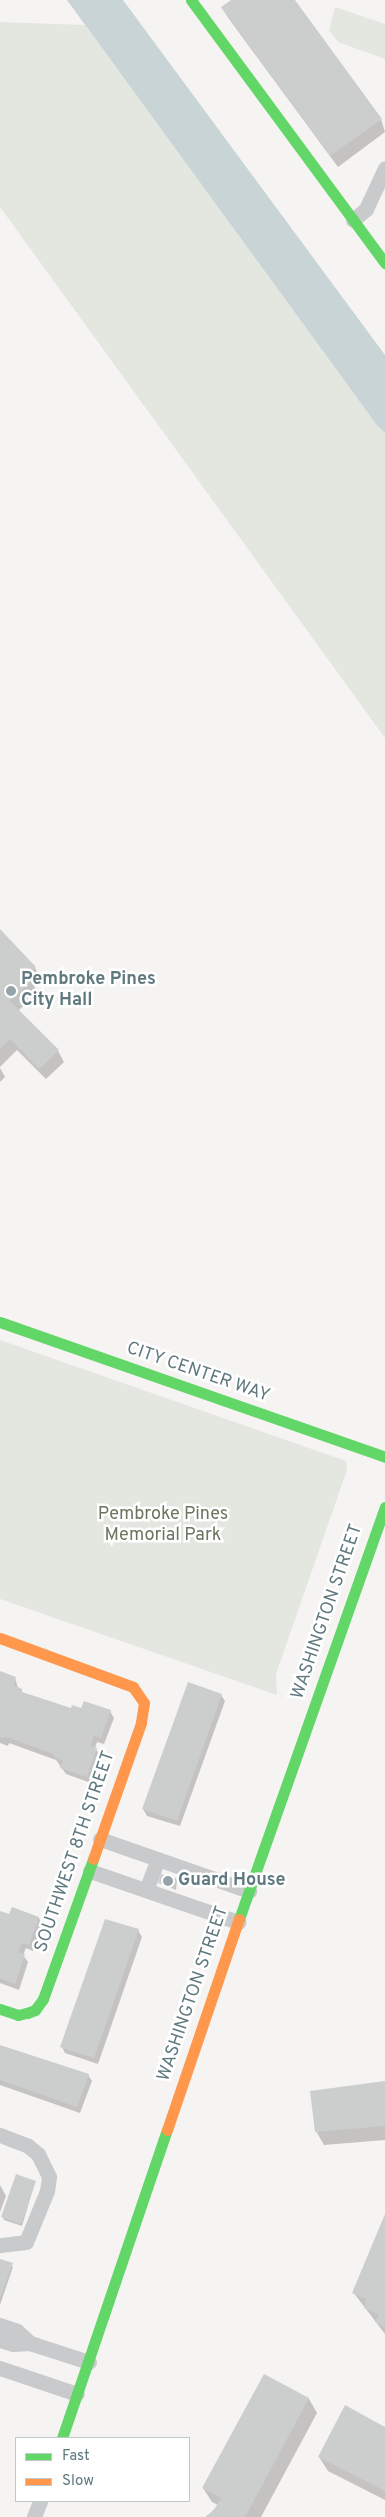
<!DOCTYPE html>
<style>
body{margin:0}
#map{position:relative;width:385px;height:2517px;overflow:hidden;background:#f5f4f3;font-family:Overpass,sans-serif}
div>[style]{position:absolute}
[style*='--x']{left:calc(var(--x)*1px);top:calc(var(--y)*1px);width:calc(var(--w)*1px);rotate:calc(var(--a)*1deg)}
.green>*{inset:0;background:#e4e6e0}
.water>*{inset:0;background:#c8d4d5}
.shadow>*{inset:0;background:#0003}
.building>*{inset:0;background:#cccece}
.street>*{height:15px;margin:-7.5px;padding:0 7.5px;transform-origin:7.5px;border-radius:7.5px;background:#c9cacb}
.fast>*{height:11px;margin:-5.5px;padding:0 5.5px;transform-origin:5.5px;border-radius:5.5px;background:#63d668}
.slow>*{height:11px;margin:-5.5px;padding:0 5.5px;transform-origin:5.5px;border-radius:5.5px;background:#ff974d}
.dots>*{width:14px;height:14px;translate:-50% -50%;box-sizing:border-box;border:2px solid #fff;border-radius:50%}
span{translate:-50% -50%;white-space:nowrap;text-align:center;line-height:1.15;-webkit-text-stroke:5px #fff;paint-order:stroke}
.poi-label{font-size:18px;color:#5f797f;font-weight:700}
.left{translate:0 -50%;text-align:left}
.street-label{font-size:18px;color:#5f797f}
.park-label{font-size:18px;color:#69775e}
.legend{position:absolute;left:15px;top:2437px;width:175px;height:65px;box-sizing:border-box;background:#fff;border:1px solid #bfc9cc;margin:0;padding:6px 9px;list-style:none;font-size:15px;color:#5f797f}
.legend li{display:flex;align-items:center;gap:10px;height:25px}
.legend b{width:25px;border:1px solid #bfc9cc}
</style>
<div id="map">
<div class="green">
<i style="clip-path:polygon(335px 7px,385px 24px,385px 59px,338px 42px,329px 30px)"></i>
<i style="clip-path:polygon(0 22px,85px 25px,376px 424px,385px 433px,385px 738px,0 207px)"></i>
<i style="clip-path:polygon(0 1340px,346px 1461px,347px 1470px,276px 1674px,277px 1695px,0 1599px)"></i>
</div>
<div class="water">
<i style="clip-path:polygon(67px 0,123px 0,385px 355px,385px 433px,376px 424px)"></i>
</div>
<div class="shadow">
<i style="clip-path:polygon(233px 0,293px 0,381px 119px,385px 132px,338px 167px,229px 19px,222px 8px)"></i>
<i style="clip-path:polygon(0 931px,35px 968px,41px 979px,34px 986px,38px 992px,18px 1011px,58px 1051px,64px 1062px,46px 1079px,17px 1050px,0 1067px)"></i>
<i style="clip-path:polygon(0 1068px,5px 1077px,0 1082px)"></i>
<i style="clip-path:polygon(0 1672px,15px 1678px,18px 1688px,24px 1694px,72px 1709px,110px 1711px,114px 1718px,104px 1744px,97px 1742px,95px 1748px,100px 1755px,91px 1783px,66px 1774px,56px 1760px,9px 1743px,8px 1746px,0 1743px)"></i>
<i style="clip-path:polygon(221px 1695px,225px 1701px,180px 1826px,147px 1816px,143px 1809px)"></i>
<i style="clip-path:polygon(177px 1880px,176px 1890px,159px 1882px)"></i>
<i style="clip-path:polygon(0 1916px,39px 1918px,42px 1924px,33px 1951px,26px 1948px,23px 1955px,28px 1962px,19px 1990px,0 1983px)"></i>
<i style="clip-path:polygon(138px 1930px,142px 1937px,98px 2064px,65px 2053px,62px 2047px)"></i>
<i style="clip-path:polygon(0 2046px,88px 2075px,92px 2081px,80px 2113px,0 2085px)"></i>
<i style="clip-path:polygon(385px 2083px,385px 2140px,324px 2145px,316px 2131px)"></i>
<i style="clip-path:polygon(35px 2182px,22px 2226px,4px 2220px,3px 2217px)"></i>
<i style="clip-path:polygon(0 2185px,6px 2196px,0 2212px)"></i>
<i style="clip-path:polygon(385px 2217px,385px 2334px,353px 2292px)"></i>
<i style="clip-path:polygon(0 2260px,13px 2267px,0 2305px)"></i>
<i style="clip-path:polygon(264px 2375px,309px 2399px,317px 2413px,261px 2517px,207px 2517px,218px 2505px,212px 2502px,203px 2488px)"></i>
<i style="clip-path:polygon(385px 2428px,385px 2500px,328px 2471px,319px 2457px)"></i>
</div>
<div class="building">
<i style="clip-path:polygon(231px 0,295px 0,382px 119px,330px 156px,221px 7px)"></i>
<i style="clip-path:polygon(0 929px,36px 967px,28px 975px,32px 980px,10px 1001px,59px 1050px,39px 1069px,10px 1039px,0 1049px)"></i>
<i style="clip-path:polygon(0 1671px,16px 1677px,14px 1685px,22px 1689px,22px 1692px,71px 1708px,72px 1705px,81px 1708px,84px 1701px,111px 1710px,101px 1738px,94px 1736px,90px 1746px,97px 1748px,87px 1777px,60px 1768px,63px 1761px,54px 1757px,54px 1754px,6px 1737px,0 1738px)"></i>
<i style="clip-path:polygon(188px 1682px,222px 1694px,177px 1821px,142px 1809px)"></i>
<i style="clip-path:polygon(161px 1874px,178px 1879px,174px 1888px,158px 1883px)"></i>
<i style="clip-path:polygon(12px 1907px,39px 1917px,29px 1945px,22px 1943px,18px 1952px,25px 1954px,15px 1984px,0 1978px,0 1911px,9px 1914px)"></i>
<i style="clip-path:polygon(105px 1919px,139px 1929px,94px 2058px,60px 2047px)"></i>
<i style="clip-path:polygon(0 2045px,89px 2074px,77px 2107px,0 2080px)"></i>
<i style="clip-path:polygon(385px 2081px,385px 2126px,315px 2132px,310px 2091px)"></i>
<i style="clip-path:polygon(16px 2174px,36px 2181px,21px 2224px,1px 2217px)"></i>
<i style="clip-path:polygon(385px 2214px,385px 2327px,375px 2322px,379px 2315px,364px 2308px,366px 2299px,352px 2293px)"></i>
<i style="clip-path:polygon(0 2259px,13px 2263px,0 2298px)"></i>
<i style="clip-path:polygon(264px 2374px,309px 2398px,245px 2517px,205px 2517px,214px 2510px,221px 2498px,202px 2488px)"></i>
<i style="clip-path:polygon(345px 2405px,385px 2427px,385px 2491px,318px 2457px)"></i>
</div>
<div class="street">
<i style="--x:353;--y:220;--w:17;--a:-40"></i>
<i style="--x:366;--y:209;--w:45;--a:-65.1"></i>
<i style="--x:100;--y:1839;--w:158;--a:19.2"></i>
<i style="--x:90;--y:1871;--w:157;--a:19"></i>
<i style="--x:146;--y:1890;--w:33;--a:-69"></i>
<i style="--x:0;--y:2135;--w:30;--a:21"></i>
<i style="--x:28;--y:2146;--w:13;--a:39"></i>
<i style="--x:38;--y:2154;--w:25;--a:64"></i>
<i style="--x:49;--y:2177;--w:14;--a:98"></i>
<i style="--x:47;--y:2191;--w:55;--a:112.4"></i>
<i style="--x:26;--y:2242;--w:26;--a:173"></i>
<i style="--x:0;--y:2325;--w:18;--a:19"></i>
<i style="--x:17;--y:2331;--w:18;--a:43"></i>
<i style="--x:0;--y:2340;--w:14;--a:17"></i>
<i style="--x:13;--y:2344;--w:17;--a:-3"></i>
<i style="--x:30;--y:2343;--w:62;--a:17.9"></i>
<i style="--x:0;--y:2368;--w:81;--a:18.7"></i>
<i style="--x:34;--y:2517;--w:17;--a:-69"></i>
</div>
<div class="fast">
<i style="--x:191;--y:0;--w:327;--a:53.6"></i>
<i style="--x:0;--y:1322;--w:408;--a:19.3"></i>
<i style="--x:239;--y:1919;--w:437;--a:-70.5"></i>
<i style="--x:0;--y:2009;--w:19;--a:18"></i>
<i style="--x:18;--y:2015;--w:9;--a:-13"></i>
<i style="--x:27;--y:2013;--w:9;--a:-21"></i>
<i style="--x:35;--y:2010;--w:14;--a:-54"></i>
<i style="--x:43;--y:1999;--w:149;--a:-70.3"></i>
<i style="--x:62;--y:2438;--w:325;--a:-71.2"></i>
</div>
<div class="slow">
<i style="--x:0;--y:1638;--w:142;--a:20.2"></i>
<i style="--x:133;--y:1687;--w:19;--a:55"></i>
<i style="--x:144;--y:1703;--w:20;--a:99"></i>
<i style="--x:141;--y:1723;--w:144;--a:109.4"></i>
<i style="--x:167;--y:2130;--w:223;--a:-71.2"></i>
</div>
<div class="dots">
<i style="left:11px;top:991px;background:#94a4a8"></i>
<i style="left:168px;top:1881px;background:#94a4a8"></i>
</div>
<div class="poi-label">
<span class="left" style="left:21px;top:991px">Pembroke Pines<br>City Hall</span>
<span class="left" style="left:178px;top:1881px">Guard House</span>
</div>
<div class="street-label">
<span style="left:198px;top:1373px;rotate:19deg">CITY CENTER WAY</span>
<span style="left:328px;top:1612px;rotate:-71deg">WASHINGTON STREET</span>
<span style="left:76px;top:1852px;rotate:-71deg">SOUTHWEST 8TH STREET</span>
<span style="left:194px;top:1994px;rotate:-71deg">WASHINGTON STREET</span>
</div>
<div class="park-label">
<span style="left:163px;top:1526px">Pembroke Pines<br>Memorial Park</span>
</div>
<ul class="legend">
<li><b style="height:6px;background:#63d668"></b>Fast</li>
<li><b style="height:6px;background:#ff974d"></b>Slow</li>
</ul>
</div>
